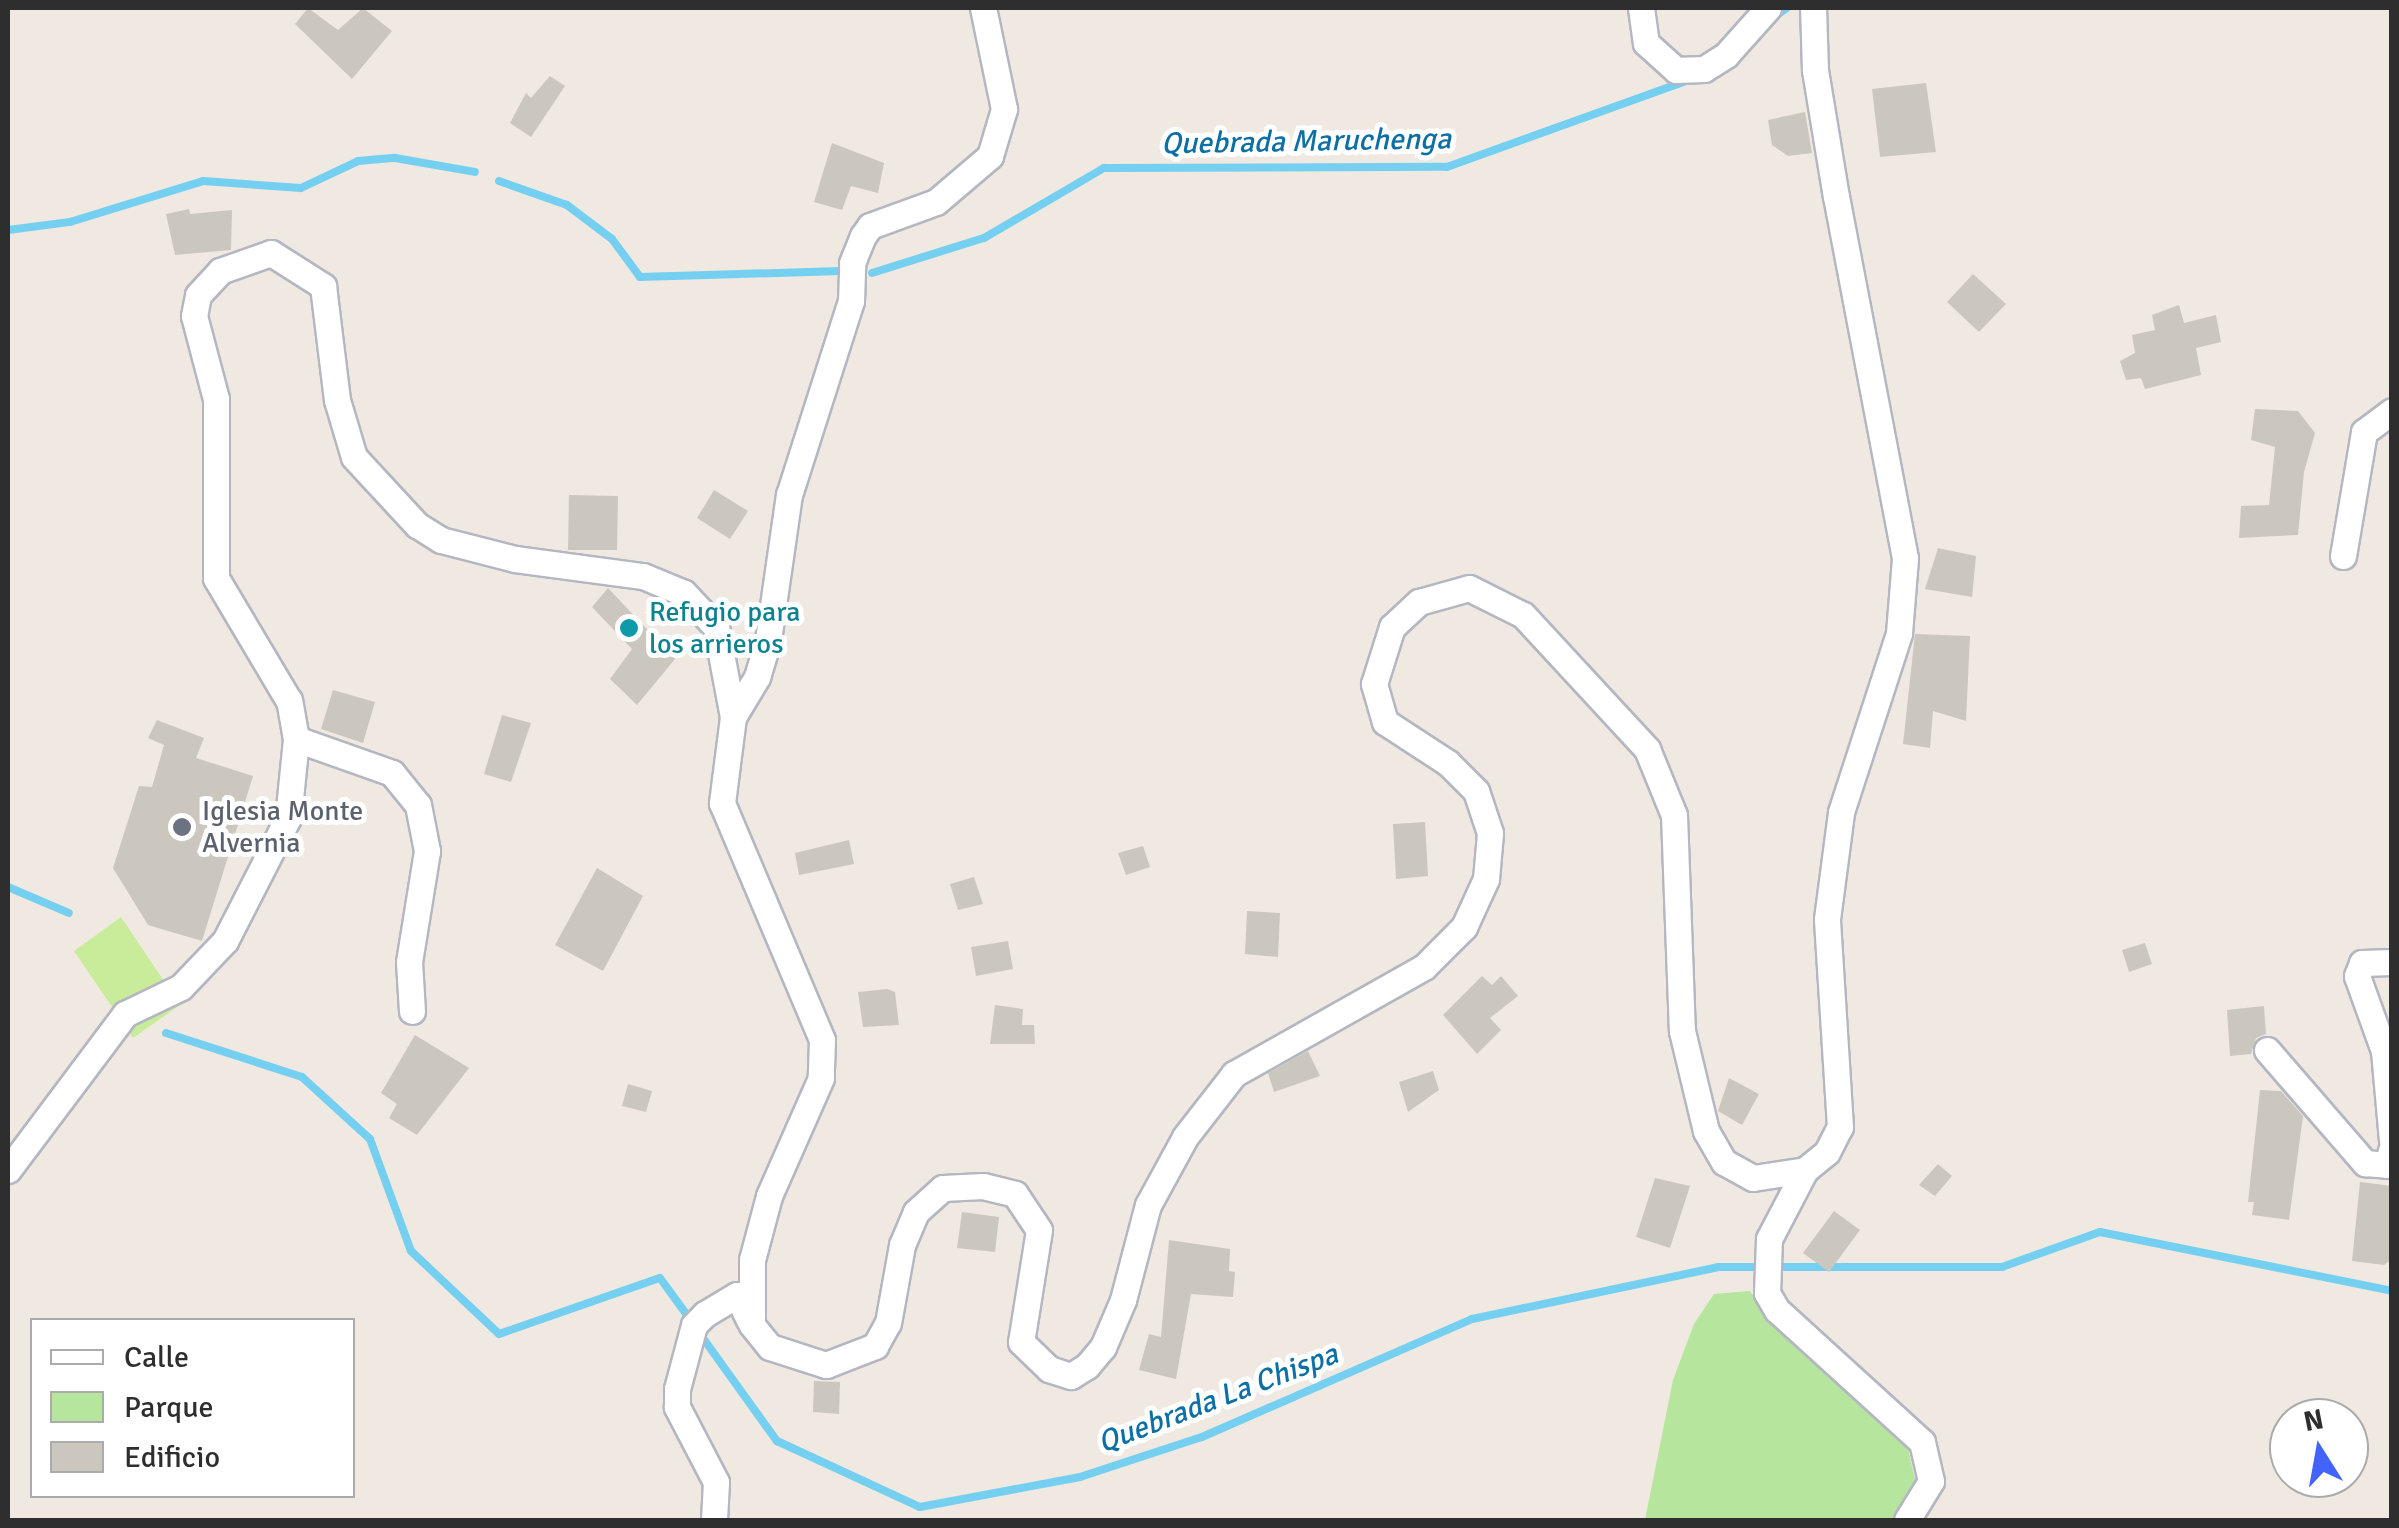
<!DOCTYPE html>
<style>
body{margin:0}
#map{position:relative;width:2399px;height:1528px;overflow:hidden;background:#efe9e1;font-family:Signika,sans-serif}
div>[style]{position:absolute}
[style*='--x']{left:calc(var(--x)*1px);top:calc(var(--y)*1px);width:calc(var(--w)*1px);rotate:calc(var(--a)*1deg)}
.green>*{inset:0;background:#b6e59e}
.pitch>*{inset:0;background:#c9ec9a}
.stream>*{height:8px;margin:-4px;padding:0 4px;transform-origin:4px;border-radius:4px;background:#75cff0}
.building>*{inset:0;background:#cbc7bf}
.roads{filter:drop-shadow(2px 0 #b4b7c1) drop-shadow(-2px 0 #b4b7c1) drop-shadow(0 2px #b4b7c1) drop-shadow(0 -2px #b4b7c1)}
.minor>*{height:25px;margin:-12.5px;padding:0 12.5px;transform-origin:12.5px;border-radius:12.5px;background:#fff}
.dots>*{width:28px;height:28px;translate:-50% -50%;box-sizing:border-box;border:5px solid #fff;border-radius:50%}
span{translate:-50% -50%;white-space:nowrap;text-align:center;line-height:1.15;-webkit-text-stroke:10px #fff;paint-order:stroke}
.culture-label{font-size:28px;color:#0d838f}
.left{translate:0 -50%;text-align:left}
.worship-label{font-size:28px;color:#5b616d}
.water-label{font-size:30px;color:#0d6fa3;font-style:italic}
.frame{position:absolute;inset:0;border:10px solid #2e2e2e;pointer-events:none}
.legend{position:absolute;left:30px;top:1318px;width:325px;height:180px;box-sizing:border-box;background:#fff;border:2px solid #ababab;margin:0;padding:12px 18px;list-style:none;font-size:30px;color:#2e2e2e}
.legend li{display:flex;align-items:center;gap:20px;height:50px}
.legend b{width:50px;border:2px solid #ababab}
.north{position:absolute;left:2269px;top:1398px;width:100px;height:100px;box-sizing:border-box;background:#fff;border:2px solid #ababab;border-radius:50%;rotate:349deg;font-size:28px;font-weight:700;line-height:40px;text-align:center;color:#2e2e2e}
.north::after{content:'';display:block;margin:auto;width:35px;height:45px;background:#4264fb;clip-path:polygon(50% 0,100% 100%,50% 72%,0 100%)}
</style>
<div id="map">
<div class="green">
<i style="clip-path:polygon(1750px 1291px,1766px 1314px,1905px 1436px,1918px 1492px,1891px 1520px,1645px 1520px,1673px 1380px,1694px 1324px,1714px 1294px)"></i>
</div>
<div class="pitch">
<i style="clip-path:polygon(121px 917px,180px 1005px,133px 1038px,74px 951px)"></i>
</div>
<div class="stream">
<i style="--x:1774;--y:17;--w:16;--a:-35"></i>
<i style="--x:499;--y:181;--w:72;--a:19.4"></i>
<i style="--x:567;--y:205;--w:56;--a:37.1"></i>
<i style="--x:612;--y:239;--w:47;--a:53.6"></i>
<i style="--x:640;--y:277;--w:200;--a:-1.7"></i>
<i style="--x:8;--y:230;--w:63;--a:-7.4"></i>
<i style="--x:70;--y:222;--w:139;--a:-17.1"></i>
<i style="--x:203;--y:181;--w:98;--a:4.1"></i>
<i style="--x:301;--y:188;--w:63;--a:-25.3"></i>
<i style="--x:358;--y:161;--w:37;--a:-5"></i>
<i style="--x:395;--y:158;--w:81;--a:9.9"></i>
<i style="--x:872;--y:273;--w:117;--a:-17.4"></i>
<i style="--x:984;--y:238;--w:139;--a:-30.3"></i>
<i style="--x:1104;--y:168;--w:343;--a:-0.2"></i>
<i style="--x:1447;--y:167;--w:266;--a:-19.8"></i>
<i style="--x:8;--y:887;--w:66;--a:23.1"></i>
<i style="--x:166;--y:1033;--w:143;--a:17.9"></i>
<i style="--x:302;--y:1077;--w:92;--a:42.4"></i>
<i style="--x:370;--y:1139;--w:119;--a:69.9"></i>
<i style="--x:411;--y:1251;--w:121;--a:43.3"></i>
<i style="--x:499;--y:1334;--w:170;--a:-19.2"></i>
<i style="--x:660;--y:1278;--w:54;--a:54"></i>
<i style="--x:700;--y:1334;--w:132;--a:54.3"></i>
<i style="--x:777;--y:1441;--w:157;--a:24.8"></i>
<i style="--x:920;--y:1507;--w:163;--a:-10.6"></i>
<i style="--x:1080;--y:1477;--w:128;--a:-18.2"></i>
<i style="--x:1202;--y:1437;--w:295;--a:-23.6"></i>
<i style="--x:1472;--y:1319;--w:251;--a:-11.9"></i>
<i style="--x:1718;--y:1267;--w:284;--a:0"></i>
<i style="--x:2002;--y:1267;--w:104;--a:-19.7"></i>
<i style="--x:2100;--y:1232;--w:298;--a:11.4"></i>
</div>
<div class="building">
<i style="clip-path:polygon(308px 8px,338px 30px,363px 8px,392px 31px,352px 79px,295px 24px)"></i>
<i style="clip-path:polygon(550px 76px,565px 86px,531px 137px,510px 123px,526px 93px,531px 98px)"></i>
<i style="clip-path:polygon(1926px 83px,1936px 152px,1880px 157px,1872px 89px)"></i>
<i style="clip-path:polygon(1805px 112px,1812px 153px,1788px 156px,1772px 145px,1768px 120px)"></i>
<i style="clip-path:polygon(832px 143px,884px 163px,878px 193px,851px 186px,842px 210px,814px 202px)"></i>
<i style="clip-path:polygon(189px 209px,190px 214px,232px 210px,231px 250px,175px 255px,166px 214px)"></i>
<i style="clip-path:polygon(1973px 274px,2006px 304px,1979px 332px,1947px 302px)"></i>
<i style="clip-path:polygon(2179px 305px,2184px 323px,2216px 315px,2221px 342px,2196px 348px,2201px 375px,2145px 389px,2141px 378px,2126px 380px,2120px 361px,2135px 353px,2132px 335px,2155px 330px,2152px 315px)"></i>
<i style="clip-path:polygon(2255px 409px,2298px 411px,2315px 433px,2304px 472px,2298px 535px,2239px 538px,2241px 506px,2269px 505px,2275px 447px,2251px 440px)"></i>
<i style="clip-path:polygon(714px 490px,748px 511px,730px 539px,697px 518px)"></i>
<i style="clip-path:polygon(569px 495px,618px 496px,617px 550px,568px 550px)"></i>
<i style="clip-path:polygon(1938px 548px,1976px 556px,1972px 597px,1925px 589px)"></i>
<i style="clip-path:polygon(608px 588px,675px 659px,637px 705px,610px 679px,632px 649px,592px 607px)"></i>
<i style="clip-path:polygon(1915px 634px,1970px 636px,1966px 721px,1933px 711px,1930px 748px,1903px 744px)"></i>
<i style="clip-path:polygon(333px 690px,375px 702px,363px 743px,321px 729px)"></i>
<i style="clip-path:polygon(502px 715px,531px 723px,511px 782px,484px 774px)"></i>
<i style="clip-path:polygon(157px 720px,204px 738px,196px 758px,253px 776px,202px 941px,148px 925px,113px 868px,139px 786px,152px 787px,164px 745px,148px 738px)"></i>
<i style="clip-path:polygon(1425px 822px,1428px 876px,1396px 879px,1393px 824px)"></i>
<i style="clip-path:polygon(849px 840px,854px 864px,799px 875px,795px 853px)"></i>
<i style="clip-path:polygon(1143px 846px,1150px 867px,1126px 875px,1118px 853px)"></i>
<i style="clip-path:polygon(597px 868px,643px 896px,603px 971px,555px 945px)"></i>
<i style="clip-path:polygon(974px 877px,983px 904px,958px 910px,950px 884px)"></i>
<i style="clip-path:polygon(1247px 911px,1280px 913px,1278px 957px,1245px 954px)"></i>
<i style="clip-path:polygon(1008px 941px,1013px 969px,976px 976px,971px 947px)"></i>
<i style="clip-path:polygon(2145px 943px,2152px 964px,2129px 972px,2122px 950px)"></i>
<i style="clip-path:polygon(1482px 976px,1492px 985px,1501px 976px,1518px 996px,1490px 1018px,1501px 1030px,1477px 1054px,1443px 1015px)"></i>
<i style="clip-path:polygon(887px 989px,895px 992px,899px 1025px,863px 1027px,858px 992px)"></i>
<i style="clip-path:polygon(995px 1005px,1023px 1009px,1022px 1025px,1034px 1025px,1035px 1044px,990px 1044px)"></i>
<i style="clip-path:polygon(2264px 1006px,2266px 1034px,2256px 1038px,2251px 1054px,2230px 1056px,2227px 1010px)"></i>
<i style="clip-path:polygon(415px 1035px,469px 1068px,417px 1135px,389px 1118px,397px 1104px,381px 1093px)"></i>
<i style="clip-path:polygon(1308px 1051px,1320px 1076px,1274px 1092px,1268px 1073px)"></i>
<i style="clip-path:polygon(1433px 1071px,1439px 1090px,1408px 1112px,1399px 1082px)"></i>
<i style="clip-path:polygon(1729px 1078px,1759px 1094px,1742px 1125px,1718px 1111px)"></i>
<i style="clip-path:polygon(628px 1084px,652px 1091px,646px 1112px,622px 1106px)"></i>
<i style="clip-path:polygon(2260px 1090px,2281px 1091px,2303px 1116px,2289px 1220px,2252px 1215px,2254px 1202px,2248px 1202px)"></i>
<i style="clip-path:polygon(1938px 1164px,1952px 1176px,1935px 1196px,1919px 1185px)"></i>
<i style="clip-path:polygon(1655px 1178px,1690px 1186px,1670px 1248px,1636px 1237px)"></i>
<i style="clip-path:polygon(2360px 1182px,2392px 1186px,2392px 1259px,2384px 1265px,2352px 1261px)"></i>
<i style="clip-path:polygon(1834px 1211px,1860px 1230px,1829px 1272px,1803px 1253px)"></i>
<i style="clip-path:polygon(962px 1212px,999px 1217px,995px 1252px,957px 1248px)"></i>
<i style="clip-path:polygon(1169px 1240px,1230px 1249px,1229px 1271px,1235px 1272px,1233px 1297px,1191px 1294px,1176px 1379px,1139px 1370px,1149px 1334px,1161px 1337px)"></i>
<i style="clip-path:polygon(814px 1381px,840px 1382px,839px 1414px,813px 1412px)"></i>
</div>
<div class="roads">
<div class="minor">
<i style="--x:1641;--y:8;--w:35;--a:82"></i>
<i style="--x:1646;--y:43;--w:40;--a:42"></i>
<i style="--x:1676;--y:70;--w:28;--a:-2"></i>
<i style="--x:1704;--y:69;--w:26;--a:-32"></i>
<i style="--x:1726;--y:55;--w:63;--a:-48.2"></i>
<i style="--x:2343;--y:556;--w:126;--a:-80.4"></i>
<i style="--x:2364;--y:432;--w:35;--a:-37"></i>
<i style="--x:733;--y:717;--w:47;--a:-59"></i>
<i style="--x:757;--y:677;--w:39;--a:-73"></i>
<i style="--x:768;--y:640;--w:147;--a:-81.8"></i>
<i style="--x:789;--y:495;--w:204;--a:-72.3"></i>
<i style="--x:851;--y:301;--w:38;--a:-88"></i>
<i style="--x:852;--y:263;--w:29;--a:-68"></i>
<i style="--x:863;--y:236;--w:12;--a:-55"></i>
<i style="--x:870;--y:226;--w:70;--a:-20"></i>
<i style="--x:936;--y:202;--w:71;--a:-40.4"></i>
<i style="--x:990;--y:156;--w:49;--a:-73.4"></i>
<i style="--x:1004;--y:109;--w:103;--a:-101.7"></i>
<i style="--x:296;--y:739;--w:102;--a:19.5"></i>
<i style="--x:392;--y:773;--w:41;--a:50.9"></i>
<i style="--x:418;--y:805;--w:47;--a:78.9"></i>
<i style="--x:427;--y:851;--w:112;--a:99.2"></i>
<i style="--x:409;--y:962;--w:49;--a:86.5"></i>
<i style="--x:2392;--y:962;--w:30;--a:178"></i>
<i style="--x:2362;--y:963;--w:14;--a:111"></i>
<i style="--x:2357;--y:976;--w:80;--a:70.2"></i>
<i style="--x:2384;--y:1051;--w:89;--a:84.9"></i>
<i style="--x:2267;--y:1050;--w:150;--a:49.1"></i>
<i style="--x:2365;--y:1163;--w:22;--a:5"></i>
<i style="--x:2387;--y:1165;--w:18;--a:-74"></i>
<i style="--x:8;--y:1170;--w:195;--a:-53.1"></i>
<i style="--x:125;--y:1014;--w:62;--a:-25.7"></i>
<i style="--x:181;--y:987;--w:64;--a:-46.3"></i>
<i style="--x:225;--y:941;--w:138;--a:-62.9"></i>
<i style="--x:288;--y:818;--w:79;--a:-84.2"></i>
<i style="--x:296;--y:739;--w:39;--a:-100"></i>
<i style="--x:289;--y:701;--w:143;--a:-120.7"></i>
<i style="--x:216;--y:578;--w:179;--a:-90"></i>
<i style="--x:216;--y:399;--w:86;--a:-104.8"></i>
<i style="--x:194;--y:316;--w:21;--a:-79"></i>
<i style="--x:198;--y:295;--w:33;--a:-47"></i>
<i style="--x:220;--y:271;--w:54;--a:-19.4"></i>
<i style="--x:271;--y:253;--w:62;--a:32.4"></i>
<i style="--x:323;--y:286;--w:115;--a:83"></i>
<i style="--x:337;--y:400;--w:59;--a:73.4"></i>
<i style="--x:354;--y:457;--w:93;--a:47.2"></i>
<i style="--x:417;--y:525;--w:28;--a:32"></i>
<i style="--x:441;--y:540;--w:76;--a:14.4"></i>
<i style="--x:515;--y:559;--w:129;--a:7.6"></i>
<i style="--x:643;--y:576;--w:44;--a:22.5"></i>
<i style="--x:684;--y:593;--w:47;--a:46.7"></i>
<i style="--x:716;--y:627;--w:92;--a:79.3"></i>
<i style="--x:733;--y:717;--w:87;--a:97.3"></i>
<i style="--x:722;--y:803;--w:257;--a:67.1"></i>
<i style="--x:822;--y:1040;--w:38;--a:92"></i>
<i style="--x:821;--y:1078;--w:129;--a:113.8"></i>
<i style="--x:769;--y:1196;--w:66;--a:104.9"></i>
<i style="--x:752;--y:1260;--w:65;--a:90"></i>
<i style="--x:752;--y:1325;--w:28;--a:51"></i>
<i style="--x:770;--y:1347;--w:59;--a:17.8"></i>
<i style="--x:826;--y:1365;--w:53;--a:-21.2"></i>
<i style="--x:875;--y:1346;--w:26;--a:-61"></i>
<i style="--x:888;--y:1323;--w:79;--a:-79.8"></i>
<i style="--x:902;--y:1245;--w:36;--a:-67"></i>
<i style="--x:916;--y:1212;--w:36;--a:-42"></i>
<i style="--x:943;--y:1188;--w:40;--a:-2.9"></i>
<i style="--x:983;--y:1186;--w:33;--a:14"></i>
<i style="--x:1015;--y:1194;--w:43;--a:56.3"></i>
<i style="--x:1039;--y:1230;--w:113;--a:99.1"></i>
<i style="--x:1021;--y:1342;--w:39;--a:44"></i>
<i style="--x:1049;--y:1369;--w:23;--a:18"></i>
<i style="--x:1071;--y:1376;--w:19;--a:-32"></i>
<i style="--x:1087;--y:1366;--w:25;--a:-50"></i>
<i style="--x:1103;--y:1347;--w:51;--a:-66.9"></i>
<i style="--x:1123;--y:1300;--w:98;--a:-75.3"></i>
<i style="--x:1148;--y:1205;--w:77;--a:-61.4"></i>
<i style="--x:1185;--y:1137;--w:80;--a:-52.1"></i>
<i style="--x:1234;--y:1074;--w:218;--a:-29.4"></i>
<i style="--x:1424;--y:967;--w:57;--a:-45"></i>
<i style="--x:1464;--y:927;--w:53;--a:-65.4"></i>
<i style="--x:1486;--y:879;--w:46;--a:-85"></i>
<i style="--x:1490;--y:833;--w:44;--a:-108.4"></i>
<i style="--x:1476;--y:791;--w:40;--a:-135"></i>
<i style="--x:1448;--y:763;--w:75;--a:-146.9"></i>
<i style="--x:1385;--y:722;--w:40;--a:-106"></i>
<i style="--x:1374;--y:684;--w:60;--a:-72.5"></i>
<i style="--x:1392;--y:627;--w:37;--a:-43"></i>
<i style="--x:1419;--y:602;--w:52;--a:-15.6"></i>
<i style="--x:1469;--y:588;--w:60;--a:26.6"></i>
<i style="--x:1523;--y:615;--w:183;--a:47.2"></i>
<i style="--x:1647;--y:749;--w:71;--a:67.8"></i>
<i style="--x:1674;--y:815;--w:216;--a:87.9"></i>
<i style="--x:1682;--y:1031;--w:103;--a:76.5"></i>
<i style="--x:1706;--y:1131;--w:36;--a:60"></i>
<i style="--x:1724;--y:1162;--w:33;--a:29"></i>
<i style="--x:1753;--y:1178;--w:53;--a:-8.7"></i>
<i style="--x:1805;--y:1170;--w:28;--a:-39"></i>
<i style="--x:1827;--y:1152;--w:28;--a:-63"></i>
<i style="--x:1840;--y:1127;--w:208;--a:-93.6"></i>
<i style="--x:1827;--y:919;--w:108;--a:-82.5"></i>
<i style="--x:1841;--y:812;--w:188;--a:-72"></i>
<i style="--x:1899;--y:633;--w:75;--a:-85.4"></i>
<i style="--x:1905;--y:558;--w:368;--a:-100.8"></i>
<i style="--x:1836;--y:197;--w:129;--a:-99.4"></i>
<i style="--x:1815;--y:70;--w:62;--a:-91.8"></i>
<i style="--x:1805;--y:1170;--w:78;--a:117.6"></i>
<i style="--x:1769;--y:1239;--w:54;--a:92.1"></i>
<i style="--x:1767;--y:1293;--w:20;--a:60"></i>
<i style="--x:1777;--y:1310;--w:196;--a:42.3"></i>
<i style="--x:1922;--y:1442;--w:40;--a:77"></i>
<i style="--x:1931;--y:1481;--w:46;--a:121.6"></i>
<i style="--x:714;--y:1520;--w:38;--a:-87"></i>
<i style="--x:716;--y:1482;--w:85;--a:-117.5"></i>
<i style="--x:677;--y:1407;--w:18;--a:-90"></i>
<i style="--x:677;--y:1389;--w:66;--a:-75.1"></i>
<i style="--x:694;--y:1325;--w:16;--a:-45"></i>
<i style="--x:705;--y:1314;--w:37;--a:-31"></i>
<i style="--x:737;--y:1295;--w:28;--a:64"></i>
</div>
</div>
<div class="dots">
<i style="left:629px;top:628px;background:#0f9aa8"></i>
<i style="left:182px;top:827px;background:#6b7280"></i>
</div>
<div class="culture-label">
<span class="left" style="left:649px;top:628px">Refugio para<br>los arrieros</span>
</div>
<div class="worship-label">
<span class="left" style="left:202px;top:827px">Iglesia Monte<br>Alvernia</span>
</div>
<div class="water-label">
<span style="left:1306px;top:142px;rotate:-1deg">Quebrada Maruchenga</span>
<span style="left:1218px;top:1399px;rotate:-21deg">Quebrada La Chispa</span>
</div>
<div class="frame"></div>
<ul class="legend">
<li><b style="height:12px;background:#fff"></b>Calle</li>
<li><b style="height:28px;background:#b6e59e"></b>Parque</li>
<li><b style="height:28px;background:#cbc7bf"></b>Edificio</li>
</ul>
<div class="north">N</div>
</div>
